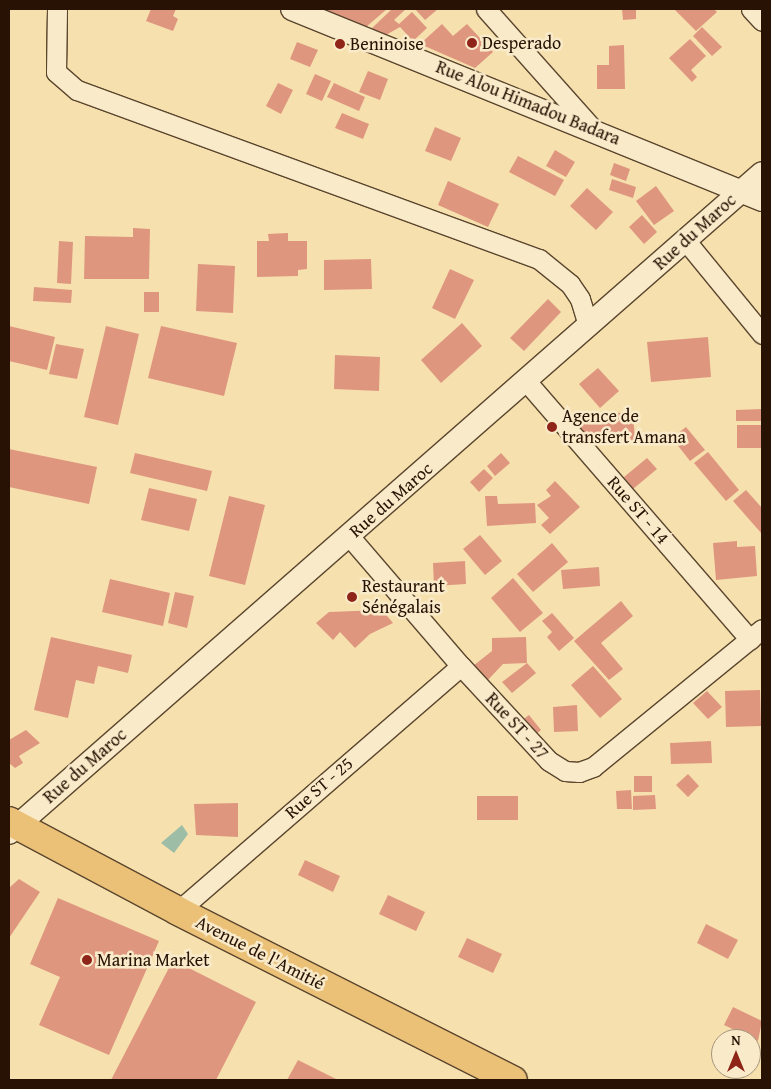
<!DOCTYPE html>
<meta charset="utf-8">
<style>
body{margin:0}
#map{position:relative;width:771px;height:1089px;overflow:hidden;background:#f6e0ae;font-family:"Gentium Book Plus",serif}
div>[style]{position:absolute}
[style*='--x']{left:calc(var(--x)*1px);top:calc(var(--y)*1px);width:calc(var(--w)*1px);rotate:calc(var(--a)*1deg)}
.water>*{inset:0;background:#9dbda7}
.building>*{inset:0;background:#df967f}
.roads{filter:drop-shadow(1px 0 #5b462e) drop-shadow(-1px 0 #5b462e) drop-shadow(0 1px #5b462e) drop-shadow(0 -1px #5b462e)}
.minor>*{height:19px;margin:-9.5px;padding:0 9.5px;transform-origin:9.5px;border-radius:9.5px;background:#f9ebca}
.tertiary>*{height:22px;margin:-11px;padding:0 11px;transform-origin:11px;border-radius:11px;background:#f9ebca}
.primary>*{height:28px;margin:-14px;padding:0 14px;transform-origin:14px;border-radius:14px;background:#ebc077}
.dots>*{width:14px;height:14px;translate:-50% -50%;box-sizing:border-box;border:2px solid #f9ebca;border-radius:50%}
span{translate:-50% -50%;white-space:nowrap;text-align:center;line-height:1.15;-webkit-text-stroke:5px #f9ebca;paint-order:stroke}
.poi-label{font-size:18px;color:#271203}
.left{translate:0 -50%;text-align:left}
.street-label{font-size:18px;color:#271203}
.frame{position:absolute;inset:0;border:10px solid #271203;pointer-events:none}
.north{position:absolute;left:711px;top:1029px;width:50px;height:50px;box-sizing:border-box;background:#f9ebca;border:1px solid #a5947a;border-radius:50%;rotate:0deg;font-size:14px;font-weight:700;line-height:20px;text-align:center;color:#271203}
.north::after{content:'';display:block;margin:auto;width:18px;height:22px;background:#8f2418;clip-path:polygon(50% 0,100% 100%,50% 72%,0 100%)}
</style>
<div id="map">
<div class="water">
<i style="clip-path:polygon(182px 825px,188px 834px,174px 853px,161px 843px)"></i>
</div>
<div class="building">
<i style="clip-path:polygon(151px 9px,176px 9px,173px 16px,178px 19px,173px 31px,146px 21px)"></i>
<i style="clip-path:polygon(323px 9px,387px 9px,366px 27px)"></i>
<i style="clip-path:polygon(392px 9px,406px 9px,394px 20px,399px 24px,412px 12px,427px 28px,413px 41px,400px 27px,386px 35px,371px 29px)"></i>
<i style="clip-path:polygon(415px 9px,438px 9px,425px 20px)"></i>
<i style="clip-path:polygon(622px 9px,636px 9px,636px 19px,623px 20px)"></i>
<i style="clip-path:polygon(674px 9px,714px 9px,717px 12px,696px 31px)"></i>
<i style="clip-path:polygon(442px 24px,453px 36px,467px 24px,493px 52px,475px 68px,420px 44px)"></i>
<i style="clip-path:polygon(702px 27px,722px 47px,712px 56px,693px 36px)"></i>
<i style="clip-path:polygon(690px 39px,706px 56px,691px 70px,697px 77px,692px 82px,669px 58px)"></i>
<i style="clip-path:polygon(297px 42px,318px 50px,310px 67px,290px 59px)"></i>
<i style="clip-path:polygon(624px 45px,625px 89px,597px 89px,597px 65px,609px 65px,609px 46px)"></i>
<i style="clip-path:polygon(368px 71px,388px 79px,380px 100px,359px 92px)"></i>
<i style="clip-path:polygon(315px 74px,331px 81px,322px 101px,306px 94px)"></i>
<i style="clip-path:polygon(278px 83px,293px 90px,281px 114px,266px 106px)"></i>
<i style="clip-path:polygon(334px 83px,365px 97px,359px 111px,327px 97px)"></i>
<i style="clip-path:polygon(342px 113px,369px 124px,363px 139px,335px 128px)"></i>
<i style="clip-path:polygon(435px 127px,461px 138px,451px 161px,425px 151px)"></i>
<i style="clip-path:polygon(555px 150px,575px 162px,566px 177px,546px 166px)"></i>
<i style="clip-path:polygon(518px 156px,564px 180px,555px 196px,509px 172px)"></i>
<i style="clip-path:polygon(614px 163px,630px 169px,626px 181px,610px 175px)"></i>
<i style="clip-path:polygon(612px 179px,636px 187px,633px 198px,609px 190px)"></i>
<i style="clip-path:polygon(448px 181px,499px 204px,488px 227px,438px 205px)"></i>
<i style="clip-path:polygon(656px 186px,674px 211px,654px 225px,636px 201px)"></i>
<i style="clip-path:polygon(587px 188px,613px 212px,596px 230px,570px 206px)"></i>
<i style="clip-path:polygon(642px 215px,657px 232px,644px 244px,629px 227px)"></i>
<i style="clip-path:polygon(133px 228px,150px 229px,149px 279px,84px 279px,85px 236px,133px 237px)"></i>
<i style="clip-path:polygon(288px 233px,288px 241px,307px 241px,307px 269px,298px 270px,298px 276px,257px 277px,257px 241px,269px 241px,268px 234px)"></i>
<i style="clip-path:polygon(59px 241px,73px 242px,71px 284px,57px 283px)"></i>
<i style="clip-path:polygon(371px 259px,372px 289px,324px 290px,324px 260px)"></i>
<i style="clip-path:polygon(198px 264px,235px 266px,233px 313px,196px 311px)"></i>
<i style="clip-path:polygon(450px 269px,474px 280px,455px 319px,432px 308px)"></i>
<i style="clip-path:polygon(34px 287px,72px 290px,71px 303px,33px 301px)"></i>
<i style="clip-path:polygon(144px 292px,159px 292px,159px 312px,144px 312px)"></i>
<i style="clip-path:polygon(548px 299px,561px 312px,524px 351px,510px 338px)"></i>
<i style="clip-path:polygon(462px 323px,482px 346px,441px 383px,421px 360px)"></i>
<i style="clip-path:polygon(9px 326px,55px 337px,47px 370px,9px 361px)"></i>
<i style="clip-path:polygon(106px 326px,139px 334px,118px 425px,84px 417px)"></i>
<i style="clip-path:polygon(161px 326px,237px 343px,224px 396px,148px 378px)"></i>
<i style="clip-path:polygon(708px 337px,711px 377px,651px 382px,647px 342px)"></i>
<i style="clip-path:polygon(56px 344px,84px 349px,77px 379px,49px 374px)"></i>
<i style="clip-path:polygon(335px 355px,380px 357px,379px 391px,334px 389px)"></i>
<i style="clip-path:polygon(598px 368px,619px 391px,600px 408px,579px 384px)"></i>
<i style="clip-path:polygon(762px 409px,762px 421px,736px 421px,736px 410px)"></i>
<i style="clip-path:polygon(633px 412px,635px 441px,582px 444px,580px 415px)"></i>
<i style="clip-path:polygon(737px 425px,762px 425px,762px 448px,737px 448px)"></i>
<i style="clip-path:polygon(686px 427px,705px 450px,690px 461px,672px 438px)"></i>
<i style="clip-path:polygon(9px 449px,97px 467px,89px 504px,9px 487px)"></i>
<i style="clip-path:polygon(708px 452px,739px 490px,726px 501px,694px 463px)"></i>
<i style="clip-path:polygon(135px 453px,212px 471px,207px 491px,130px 473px)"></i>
<i style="clip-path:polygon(501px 453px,510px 463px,495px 476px,487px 466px)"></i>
<i style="clip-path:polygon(647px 458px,657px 469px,633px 489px,624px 477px)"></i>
<i style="clip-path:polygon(484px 469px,493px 478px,479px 492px,470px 482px)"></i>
<i style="clip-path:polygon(555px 481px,580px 507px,550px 534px,541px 525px,549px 518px,537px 505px,551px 496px,546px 490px)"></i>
<i style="clip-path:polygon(149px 488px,197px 499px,189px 531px,141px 520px)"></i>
<i style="clip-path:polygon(746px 490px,762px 508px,762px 534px,733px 501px)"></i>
<i style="clip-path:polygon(229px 496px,265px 505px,245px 585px,209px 576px)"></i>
<i style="clip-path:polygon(485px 496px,497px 496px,498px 504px,535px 503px,536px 523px,487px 526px)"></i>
<i style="clip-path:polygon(480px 535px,502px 561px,485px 575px,463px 549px)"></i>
<i style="clip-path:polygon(737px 541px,737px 547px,755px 546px,757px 576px,716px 580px,713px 543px)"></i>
<i style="clip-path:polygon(552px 543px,568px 562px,533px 592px,517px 574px)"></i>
<i style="clip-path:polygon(465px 561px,466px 584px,434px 586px,433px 563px)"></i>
<i style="clip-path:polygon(599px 567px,600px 586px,563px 589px,561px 570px)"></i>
<i style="clip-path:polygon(513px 578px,543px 613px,520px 632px,491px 598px)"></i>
<i style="clip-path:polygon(110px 579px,170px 593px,163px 626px,102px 612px)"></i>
<i style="clip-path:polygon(175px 592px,194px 596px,187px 628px,168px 623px)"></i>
<i style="clip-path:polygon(621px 601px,633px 616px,601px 643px,623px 669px,609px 680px,574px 641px)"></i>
<i style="clip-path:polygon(382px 610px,393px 623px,370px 634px,355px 648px,340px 632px,333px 640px,316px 623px,329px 612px)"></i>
<i style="clip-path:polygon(552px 613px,574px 638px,559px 651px,547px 637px,552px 632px,542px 621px)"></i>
<i style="clip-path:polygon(51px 637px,132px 655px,128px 673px,98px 666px,94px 684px,76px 680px,68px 718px,34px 710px)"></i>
<i style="clip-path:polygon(526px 637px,527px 663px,503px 664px,486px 682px,473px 666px,492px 651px,492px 638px)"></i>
<i style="clip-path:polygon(527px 663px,536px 673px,512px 693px,502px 682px)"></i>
<i style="clip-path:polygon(593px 666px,622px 699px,600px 718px,571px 685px)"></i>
<i style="clip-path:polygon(760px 690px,761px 726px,726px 727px,725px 691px)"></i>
<i style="clip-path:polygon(707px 691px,722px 707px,708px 719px,693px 703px)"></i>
<i style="clip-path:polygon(577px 705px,578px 731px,554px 732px,553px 707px)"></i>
<i style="clip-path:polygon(529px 715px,541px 730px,534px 736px,521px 721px)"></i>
<i style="clip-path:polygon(26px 730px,40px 743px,19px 756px,23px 763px,15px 768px,9px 763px,9px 740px)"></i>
<i style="clip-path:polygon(711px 741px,712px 763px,671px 764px,670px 743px)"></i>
<i style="clip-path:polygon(688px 774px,699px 786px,688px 797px,676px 785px)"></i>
<i style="clip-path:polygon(634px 776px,652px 776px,652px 792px,634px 792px)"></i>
<i style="clip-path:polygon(631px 790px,632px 809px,617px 809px,616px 791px)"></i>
<i style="clip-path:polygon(655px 795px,656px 809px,633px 810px,633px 796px)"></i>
<i style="clip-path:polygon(477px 796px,518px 796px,518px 820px,477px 820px)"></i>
<i style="clip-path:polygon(238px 803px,238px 837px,196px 835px,194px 804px)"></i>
<i style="clip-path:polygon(305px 860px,340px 876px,333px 892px,298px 875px)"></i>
<i style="clip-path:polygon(19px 879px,40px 892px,9px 938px,9px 888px)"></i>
<i style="clip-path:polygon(388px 895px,425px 912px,416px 931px,379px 914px)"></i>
<i style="clip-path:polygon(58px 898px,159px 941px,109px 1055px,39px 1025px,60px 977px,30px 964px)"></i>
<i style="clip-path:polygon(706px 924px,738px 940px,728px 959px,697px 943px)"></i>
<i style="clip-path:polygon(467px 938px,502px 954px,493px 973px,458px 957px)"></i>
<i style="clip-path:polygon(173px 960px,256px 1002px,216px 1080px,111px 1080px)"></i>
<i style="clip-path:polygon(733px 1007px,762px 1021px,758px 1041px,724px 1025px)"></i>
<i style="clip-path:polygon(298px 1060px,338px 1080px,287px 1080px)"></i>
</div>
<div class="roads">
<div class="minor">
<i style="--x:57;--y:9;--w:63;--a:90.9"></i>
<i style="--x:56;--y:72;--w:28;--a:41"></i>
<i style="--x:77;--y:90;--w:492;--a:20.1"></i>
<i style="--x:539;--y:259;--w:40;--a:39"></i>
<i style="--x:570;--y:284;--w:18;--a:56"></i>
<i style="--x:580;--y:299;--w:28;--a:73"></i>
<i style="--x:486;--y:9;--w:159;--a:48.3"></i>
<i style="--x:751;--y:9;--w:16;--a:47"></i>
<i style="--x:686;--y:241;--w:120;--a:50.7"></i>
<i style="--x:526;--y:381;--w:342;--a:49.1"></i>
<i style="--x:349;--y:536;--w:172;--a:49.3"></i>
<i style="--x:461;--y:666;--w:129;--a:47.2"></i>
<i style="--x:549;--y:761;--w:19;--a:32"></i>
<i style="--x:565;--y:771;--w:14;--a:4"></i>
<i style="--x:579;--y:772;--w:15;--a:-20"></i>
<i style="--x:593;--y:767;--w:218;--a:-39.2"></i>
<i style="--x:178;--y:911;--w:374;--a:-40.9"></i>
</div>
<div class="tertiary">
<i style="--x:292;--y:9;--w:507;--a:22.12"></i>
<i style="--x:9;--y:833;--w:1001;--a:-41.23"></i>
</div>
<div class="primary">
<i style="--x:9;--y:821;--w:191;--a:28"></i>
<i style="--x:178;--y:911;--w:375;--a:26.8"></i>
</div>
</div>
<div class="dots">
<i style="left:472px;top:43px;background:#8f2418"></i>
<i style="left:340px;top:44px;background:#8f2418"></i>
<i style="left:552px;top:427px;background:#8f2418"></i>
<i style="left:352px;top:597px;background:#8f2418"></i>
<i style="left:87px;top:960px;background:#8f2418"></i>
</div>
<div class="poi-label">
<span class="left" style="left:482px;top:43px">Desperado</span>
<span class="left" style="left:350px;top:44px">Beninoise</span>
<span class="left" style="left:562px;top:427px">Agence de<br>transfert Amana</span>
<span class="left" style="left:362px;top:597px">Restaurant<br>Sénégalais</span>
<span class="left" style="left:97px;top:960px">Marina Market</span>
</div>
<div class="street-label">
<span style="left:528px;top:103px;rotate:22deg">Rue Alou Himadou Badara</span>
<span style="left:695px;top:232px;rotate:-42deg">Rue du Maroc</span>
<span style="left:391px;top:500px;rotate:-41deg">Rue du Maroc</span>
<span style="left:638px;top:510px;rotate:49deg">Rue ST - 14</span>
<span style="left:517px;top:726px;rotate:47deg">Rue ST - 27</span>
<span style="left:85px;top:766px;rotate:-41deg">Rue du Maroc</span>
<span style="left:319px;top:788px;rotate:-41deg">Rue ST - 25</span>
<span style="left:260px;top:953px;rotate:27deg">Avenue de l'Amitié</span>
</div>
<div class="frame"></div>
<div class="north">N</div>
</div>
